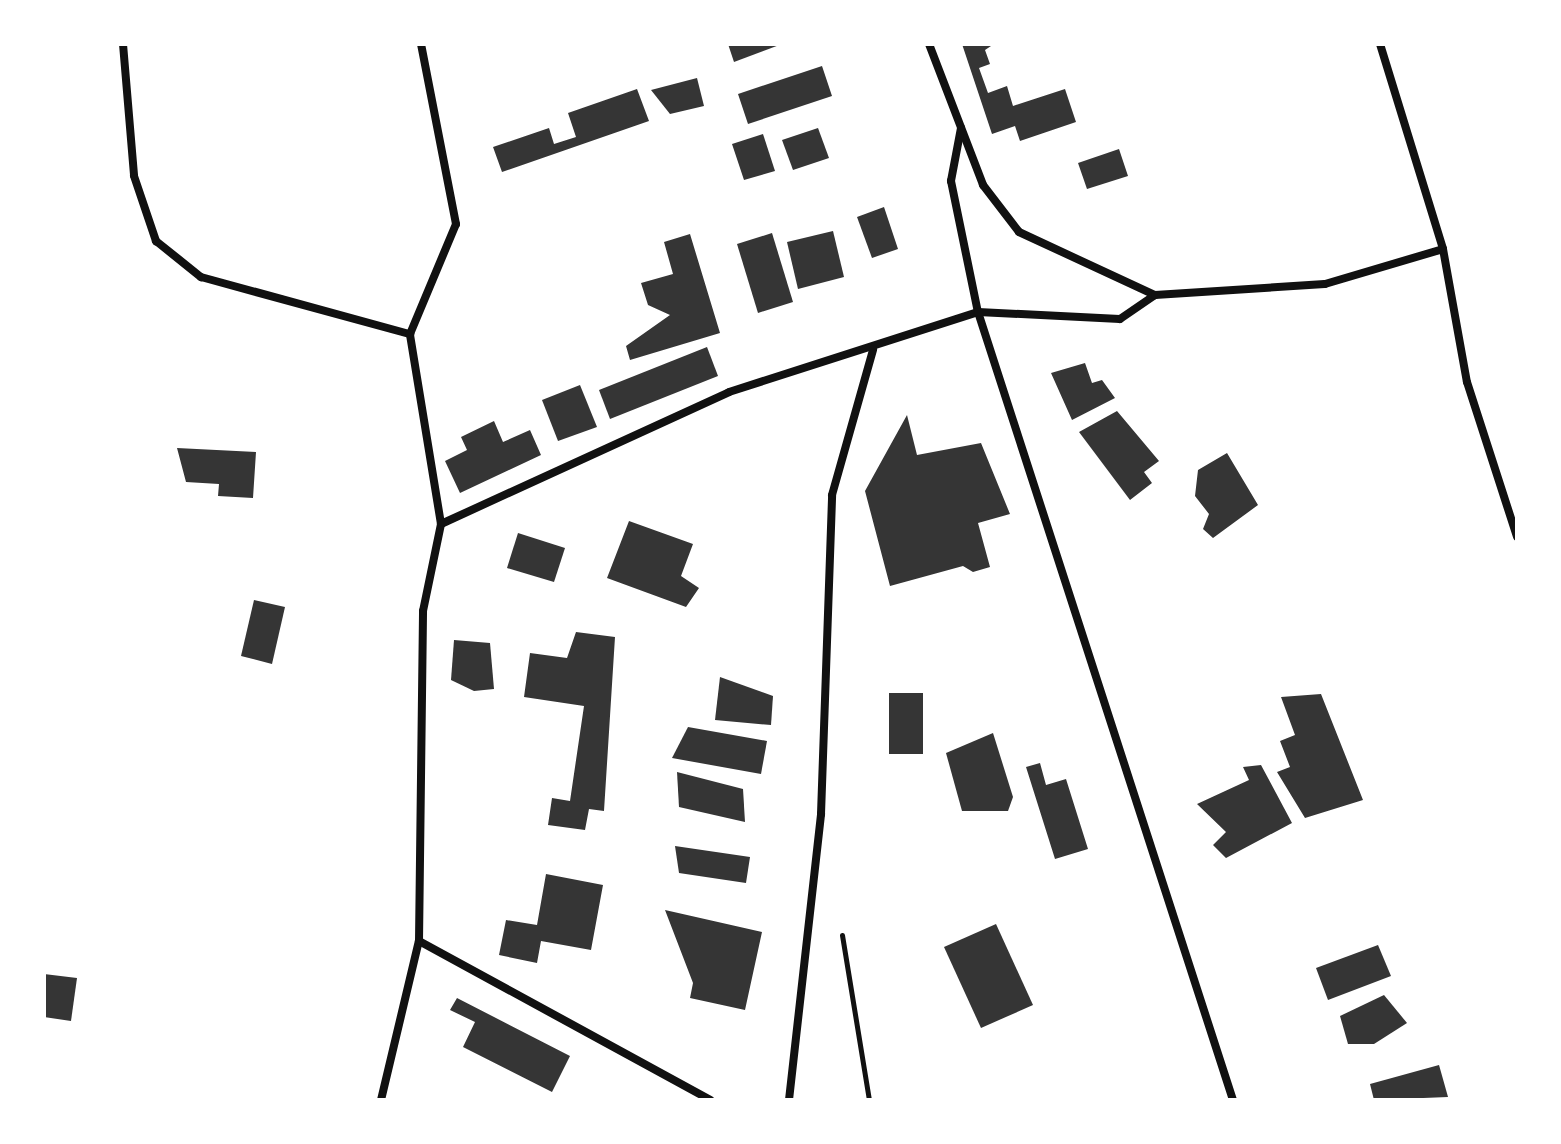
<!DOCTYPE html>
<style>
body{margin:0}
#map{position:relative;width:1561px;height:1144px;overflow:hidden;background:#fff;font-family:Manrope,sans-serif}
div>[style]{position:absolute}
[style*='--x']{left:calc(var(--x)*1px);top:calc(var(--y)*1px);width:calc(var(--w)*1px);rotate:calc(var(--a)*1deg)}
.building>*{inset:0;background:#353535}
.path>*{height:5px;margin:-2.5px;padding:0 2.5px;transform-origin:2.5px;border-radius:2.5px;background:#111}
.minor>*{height:8px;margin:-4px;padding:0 4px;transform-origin:4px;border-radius:4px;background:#111}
span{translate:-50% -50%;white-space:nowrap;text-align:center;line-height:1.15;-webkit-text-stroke:8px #fff;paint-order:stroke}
.frame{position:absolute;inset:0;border:46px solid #fff;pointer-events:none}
</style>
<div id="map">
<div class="building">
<i style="clip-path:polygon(728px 44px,782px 44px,734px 62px)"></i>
<i style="clip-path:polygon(962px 44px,994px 44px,985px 50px,990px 64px,979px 68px,988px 93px,1007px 86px,1013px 106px,1065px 89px,1076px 122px,1020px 141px,1015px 126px,992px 134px)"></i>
<i style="clip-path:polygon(822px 66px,832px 96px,748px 124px,738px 94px)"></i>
<i style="clip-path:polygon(697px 78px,704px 106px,670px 114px,651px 90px)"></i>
<i style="clip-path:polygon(637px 89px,649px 121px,502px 172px,493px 147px,549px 128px,554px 144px,576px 137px,568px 113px)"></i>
<i style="clip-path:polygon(818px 128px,829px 158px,793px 170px,782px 140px)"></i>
<i style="clip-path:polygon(763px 134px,775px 171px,744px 180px,732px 144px)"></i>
<i style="clip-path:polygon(1119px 149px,1128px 176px,1087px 189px,1078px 163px)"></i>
<i style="clip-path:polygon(884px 207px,898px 249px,872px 258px,857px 217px)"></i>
<i style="clip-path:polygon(833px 231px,844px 277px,798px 289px,787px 242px)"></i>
<i style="clip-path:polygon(772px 233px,793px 302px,758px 313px,737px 244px)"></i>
<i style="clip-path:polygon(690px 234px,720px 333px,630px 360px,626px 346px,670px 315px,648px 305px,641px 283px,673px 274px,664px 242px)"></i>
<i style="clip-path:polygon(707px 347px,718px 376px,610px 419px,599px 390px)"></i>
<i style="clip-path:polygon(1085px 363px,1092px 383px,1102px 380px,1115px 398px,1072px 420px,1051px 373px)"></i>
<i style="clip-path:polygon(580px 385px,597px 427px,558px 441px,542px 400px)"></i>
<i style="clip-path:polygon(1117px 411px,1159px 461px,1144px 472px,1152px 483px,1130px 500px,1079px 432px)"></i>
<i style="clip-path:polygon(907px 415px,917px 455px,981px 443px,1010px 514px,978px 523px,990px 567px,973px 572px,963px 566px,890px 586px,865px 491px)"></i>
<i style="clip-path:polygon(494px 421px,503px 442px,530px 430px,541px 455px,460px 493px,445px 461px,467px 450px,461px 437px)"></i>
<i style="clip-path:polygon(177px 448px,256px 452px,253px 498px,218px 496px,219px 484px,186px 482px)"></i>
<i style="clip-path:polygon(1227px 453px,1258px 505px,1213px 538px,1203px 529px,1209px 514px,1195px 496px,1198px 470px)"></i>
<i style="clip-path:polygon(629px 521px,693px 544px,681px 576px,699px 588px,686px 607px,607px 578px)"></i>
<i style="clip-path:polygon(518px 533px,565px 548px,554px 582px,507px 568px)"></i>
<i style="clip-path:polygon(254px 600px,285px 607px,272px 664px,241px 656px)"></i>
<i style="clip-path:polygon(576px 632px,615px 637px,604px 811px,589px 809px,585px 830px,548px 825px,552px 798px,570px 801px,584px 706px,524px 697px,530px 653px,567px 658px)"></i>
<i style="clip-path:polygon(454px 640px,490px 643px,494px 689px,474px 691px,451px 680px)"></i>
<i style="clip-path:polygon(720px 677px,773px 696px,771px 725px,715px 720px)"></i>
<i style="clip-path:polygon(889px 693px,923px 693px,923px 754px,889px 754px)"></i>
<i style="clip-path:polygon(1321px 694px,1363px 800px,1305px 818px,1277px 772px,1290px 767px,1280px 741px,1295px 735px,1281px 697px)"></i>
<i style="clip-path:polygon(688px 727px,767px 741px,761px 774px,672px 758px)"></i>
<i style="clip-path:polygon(993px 733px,1013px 797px,1008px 811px,962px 811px,946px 753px)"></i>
<i style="clip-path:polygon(1040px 763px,1046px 785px,1066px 779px,1088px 849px,1055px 859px,1026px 767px)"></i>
<i style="clip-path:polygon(1261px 765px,1292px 823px,1226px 858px,1213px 845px,1226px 832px,1197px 804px,1249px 780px,1243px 767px)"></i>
<i style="clip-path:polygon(677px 772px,743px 789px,745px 822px,679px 807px)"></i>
<i style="clip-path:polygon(675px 846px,750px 857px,746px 883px,679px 873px)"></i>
<i style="clip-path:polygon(546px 874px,603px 885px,591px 950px,541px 941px,537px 963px,499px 955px,506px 920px,537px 925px)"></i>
<i style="clip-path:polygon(665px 910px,762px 932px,745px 1010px,690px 998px,693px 983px)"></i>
<i style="clip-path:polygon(996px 924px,1033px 1005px,981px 1028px,944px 947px)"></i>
<i style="clip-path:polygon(1378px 945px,1391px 976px,1328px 1000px,1316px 968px)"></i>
<i style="clip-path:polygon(44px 974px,77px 978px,71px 1021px,44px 1017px)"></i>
<i style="clip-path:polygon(1384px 995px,1407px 1023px,1374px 1044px,1348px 1044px,1340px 1016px)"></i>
<i style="clip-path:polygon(457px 998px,570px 1056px,552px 1092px,463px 1047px,475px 1022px,450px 1010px)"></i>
<i style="clip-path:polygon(1439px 1065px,1448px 1097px,1374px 1100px,1370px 1084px)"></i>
</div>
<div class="path">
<i style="--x:842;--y:935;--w:167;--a:80.7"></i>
</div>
<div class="minor">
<i style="--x:123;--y:44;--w:132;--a:85.2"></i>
<i style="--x:134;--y:176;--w:69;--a:71.3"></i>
<i style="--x:156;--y:241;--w:58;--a:38.7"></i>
<i style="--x:201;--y:277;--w:217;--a:15.3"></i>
<i style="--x:929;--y:44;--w:151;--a:69"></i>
<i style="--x:983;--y:185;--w:59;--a:52.5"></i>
<i style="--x:1019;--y:232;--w:150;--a:24.9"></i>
<i style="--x:1380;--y:44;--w:214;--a:72.9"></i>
<i style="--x:1443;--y:249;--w:135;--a:79.8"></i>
<i style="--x:1467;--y:382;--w:163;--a:72.1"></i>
<i style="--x:961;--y:128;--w:54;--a:100.7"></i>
<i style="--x:951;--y:181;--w:134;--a:78.4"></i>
<i style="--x:978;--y:312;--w:828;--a:72.07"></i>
<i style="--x:441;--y:524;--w:317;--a:-24.6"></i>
<i style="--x:729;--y:392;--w:262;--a:-17.8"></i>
<i style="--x:978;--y:312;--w:142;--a:2.8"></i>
<i style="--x:1120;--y:319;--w:42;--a:-34.4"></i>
<i style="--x:1155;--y:295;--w:170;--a:-3.7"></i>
<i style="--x:1325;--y:284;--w:123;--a:-16.5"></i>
<i style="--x:419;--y:941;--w:332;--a:28.6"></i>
<i style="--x:381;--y:1100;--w:163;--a:-76.6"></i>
<i style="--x:419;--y:941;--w:330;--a:-89.3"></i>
<i style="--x:423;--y:611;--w:89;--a:-78.3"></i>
<i style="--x:441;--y:524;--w:193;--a:-99.3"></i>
<i style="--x:410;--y:334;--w:119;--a:-67.3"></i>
<i style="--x:456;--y:224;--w:183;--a:-101"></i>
<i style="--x:789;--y:1100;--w:288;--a:-83.6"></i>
<i style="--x:821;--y:814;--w:319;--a:-88"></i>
<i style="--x:832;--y:495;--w:151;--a:-74.2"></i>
</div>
<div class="frame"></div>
</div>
